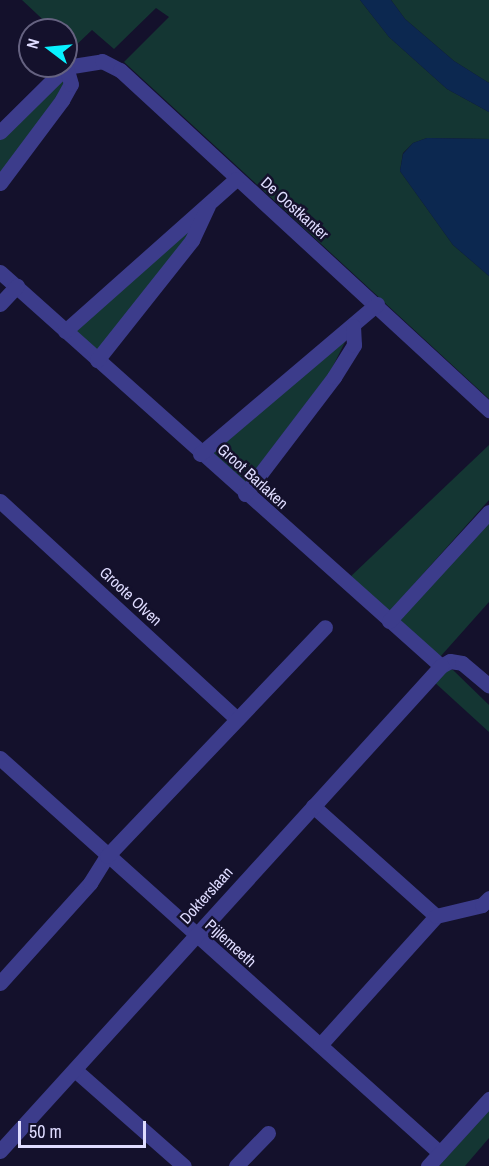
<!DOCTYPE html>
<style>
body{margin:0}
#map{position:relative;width:489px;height:1166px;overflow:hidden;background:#14112c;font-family:"Archivo Narrow",sans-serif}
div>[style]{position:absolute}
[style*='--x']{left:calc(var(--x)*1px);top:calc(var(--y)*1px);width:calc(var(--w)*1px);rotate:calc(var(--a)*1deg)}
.green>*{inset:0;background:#143633}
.water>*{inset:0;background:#0c2850}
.minor>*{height:15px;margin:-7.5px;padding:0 7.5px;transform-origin:7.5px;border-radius:7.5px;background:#3c3c8b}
span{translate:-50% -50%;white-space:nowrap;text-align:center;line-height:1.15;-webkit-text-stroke:5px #14112c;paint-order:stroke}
.street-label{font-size:16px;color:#dfdcff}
.north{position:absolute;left:18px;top:18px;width:60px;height:60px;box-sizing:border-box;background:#14112c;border:2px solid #656280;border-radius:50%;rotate:286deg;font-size:16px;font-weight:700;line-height:24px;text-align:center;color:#dfdcff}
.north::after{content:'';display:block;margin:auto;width:21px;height:27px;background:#08f1ff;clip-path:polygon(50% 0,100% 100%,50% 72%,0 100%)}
.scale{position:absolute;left:18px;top:1121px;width:128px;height:27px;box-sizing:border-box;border:3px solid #dfdcff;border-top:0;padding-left:8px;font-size:18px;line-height:21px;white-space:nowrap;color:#dfdcff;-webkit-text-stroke:4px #14112c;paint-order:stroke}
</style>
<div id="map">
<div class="green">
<i style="clip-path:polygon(22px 0,360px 0,389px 37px,447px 89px,489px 112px,489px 139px,427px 138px,413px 143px,403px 153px,400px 171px,453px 245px,489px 276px,489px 399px,124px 62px,169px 17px,156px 8px,114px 49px,92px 30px,72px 49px,66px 43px,66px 30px,54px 30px)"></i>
<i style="clip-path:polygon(391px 0,489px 0,489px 83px,454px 61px,405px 19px)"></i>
<i style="clip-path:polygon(62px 76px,66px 83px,0 176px,0 138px)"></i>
<i style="clip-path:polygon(199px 216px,201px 222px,103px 357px,72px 328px)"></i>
<i style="clip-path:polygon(347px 338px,330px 372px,244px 485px,211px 455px)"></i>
<i style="clip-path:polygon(489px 445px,489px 500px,389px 612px,349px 578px)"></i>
<i style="clip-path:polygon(489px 519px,489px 602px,440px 657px,399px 619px)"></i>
<i style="clip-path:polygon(444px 669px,453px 670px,489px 705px,489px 732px,432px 680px)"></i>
<i style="clip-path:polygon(489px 1110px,489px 1138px,465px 1166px,439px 1166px)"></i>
</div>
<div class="water">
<i style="clip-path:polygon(360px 0,391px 0,405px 19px,454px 61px,489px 83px,489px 112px,447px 89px,389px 37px)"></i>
<i style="clip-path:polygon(427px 138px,489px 139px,489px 276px,453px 245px,400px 171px,403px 154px,413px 143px)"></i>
</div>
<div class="minor">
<i style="--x:0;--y:132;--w:93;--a:-44.6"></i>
<i style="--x:66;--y:67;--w:36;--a:-9"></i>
<i style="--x:102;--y:61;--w:20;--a:27"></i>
<i style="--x:120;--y:70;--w:502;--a:42.66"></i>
<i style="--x:0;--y:183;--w:104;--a:-53.2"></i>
<i style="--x:62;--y:100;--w:18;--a:-61"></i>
<i style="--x:71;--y:84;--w:18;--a:-106"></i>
<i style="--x:0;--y:272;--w:591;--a:41.78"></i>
<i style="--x:441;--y:666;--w:10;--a:-29"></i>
<i style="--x:450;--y:661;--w:12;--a:9"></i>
<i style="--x:462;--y:663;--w:35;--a:40"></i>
<i style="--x:0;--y:304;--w:25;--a:-47"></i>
<i style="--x:65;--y:331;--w:229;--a:-41.6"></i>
<i style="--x:97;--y:360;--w:153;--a:-51.6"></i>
<i style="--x:192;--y:240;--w:38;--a:-65"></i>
<i style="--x:200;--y:454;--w:232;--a:-40.3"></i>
<i style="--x:245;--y:494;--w:147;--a:-52.7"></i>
<i style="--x:334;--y:377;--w:38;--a:-58"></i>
<i style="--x:354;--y:345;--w:19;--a:-93"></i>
<i style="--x:0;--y:501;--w:322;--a:42.6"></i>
<i style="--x:389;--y:621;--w:148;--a:-47.5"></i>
<i style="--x:0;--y:758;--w:591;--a:41.92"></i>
<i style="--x:313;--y:806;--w:165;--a:41.8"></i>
<i style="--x:0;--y:983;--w:135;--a:-48"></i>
<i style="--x:90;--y:883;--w:32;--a:-58"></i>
<i style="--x:107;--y:856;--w:316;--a:-46.4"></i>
<i style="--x:320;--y:1045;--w:173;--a:-48"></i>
<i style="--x:436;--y:916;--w:47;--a:-13.4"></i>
<i style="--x:482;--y:905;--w:10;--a:-45"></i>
<i style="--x:75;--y:1070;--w:145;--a:41.4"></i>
<i style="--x:0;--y:1151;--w:656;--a:-47.72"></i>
<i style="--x:236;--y:1166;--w:46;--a:-45.9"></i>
<i style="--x:428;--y:1166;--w:91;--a:-47.7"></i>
</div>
<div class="street-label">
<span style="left:295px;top:208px;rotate:42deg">De Oostkanter</span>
<span style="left:253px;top:476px;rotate:42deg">Groot Barlaken</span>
<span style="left:131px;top:596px;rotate:43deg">Groote Olven</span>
<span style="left:206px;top:895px;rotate:-48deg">Dokterslaan</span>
<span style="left:231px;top:943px;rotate:42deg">Pijlemeeth</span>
</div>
<div class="north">N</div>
<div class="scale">50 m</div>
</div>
